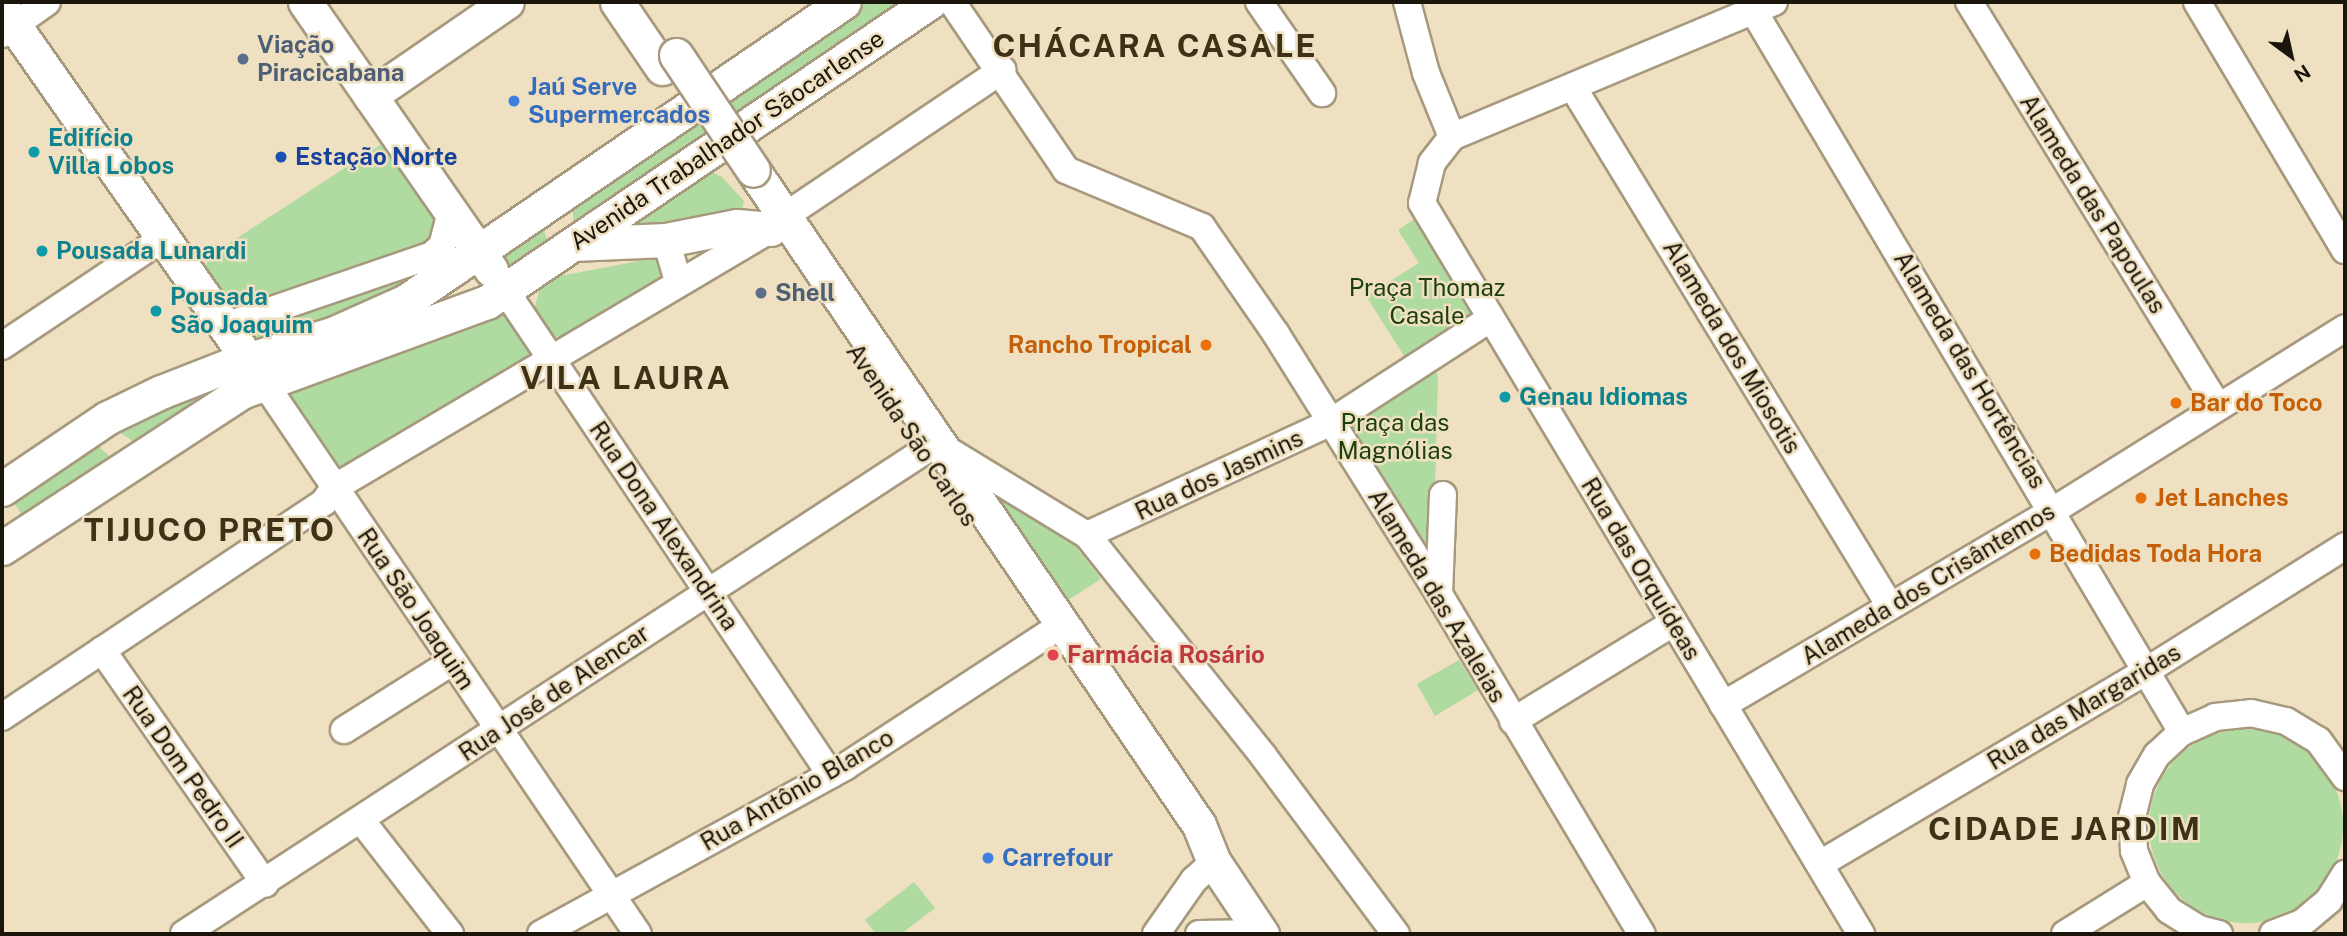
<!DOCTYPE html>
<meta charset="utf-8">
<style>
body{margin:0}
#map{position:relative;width:2347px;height:936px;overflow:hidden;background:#eee0c1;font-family:"Public Sans",sans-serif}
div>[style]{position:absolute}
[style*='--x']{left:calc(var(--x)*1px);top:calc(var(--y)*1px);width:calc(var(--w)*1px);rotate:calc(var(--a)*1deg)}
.green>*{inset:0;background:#afdaa0}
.round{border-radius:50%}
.roads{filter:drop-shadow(2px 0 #a7997d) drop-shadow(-2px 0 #a7997d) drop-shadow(0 2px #a7997d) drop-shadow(0 -2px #a7997d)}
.minor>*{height:26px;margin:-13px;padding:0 13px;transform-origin:13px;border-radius:13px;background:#fff}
.major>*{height:33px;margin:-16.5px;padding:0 16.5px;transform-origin:16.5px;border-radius:16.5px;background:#fff}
.bridges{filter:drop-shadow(2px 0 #a7997d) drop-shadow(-2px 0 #a7997d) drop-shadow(0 2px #a7997d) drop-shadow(0 -2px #a7997d)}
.major-bridge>*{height:33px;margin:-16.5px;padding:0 16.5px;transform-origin:16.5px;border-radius:16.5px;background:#fff}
.dots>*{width:19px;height:19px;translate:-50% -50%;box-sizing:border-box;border:4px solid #eee0c1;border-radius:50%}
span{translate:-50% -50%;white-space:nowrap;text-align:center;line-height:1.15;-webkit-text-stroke:5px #eee0c1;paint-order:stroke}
.service-label{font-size:24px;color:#4e5e75;font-weight:700}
.left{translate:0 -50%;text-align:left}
.shop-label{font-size:24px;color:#366cbe;font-weight:700}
.culture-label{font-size:24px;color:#0d838f;font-weight:700}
.street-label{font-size:24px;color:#1b160b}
.transit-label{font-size:24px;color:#164399;font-weight:700}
.park-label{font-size:24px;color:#1b3f0b}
.food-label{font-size:24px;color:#c56008;font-weight:700}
.right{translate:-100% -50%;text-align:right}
.health-label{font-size:24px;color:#be3a42;font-weight:700}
.district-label{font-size:32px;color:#3d3218;font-weight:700;letter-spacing:2px}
.frame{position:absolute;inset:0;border:4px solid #1b160b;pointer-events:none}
.north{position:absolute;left:2256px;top:21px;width:70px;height:70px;-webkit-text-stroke:5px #eee0c1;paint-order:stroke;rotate:147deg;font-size:19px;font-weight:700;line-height:28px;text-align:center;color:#1b160b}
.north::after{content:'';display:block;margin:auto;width:24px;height:32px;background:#1b160b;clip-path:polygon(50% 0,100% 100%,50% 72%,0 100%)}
</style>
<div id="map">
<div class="green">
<i style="clip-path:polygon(868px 2px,905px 2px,577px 225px,573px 222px,573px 211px,584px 197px)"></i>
<i style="clip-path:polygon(385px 142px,444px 228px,438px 243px,252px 305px,227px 301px,206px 274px,206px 264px,217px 251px)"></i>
<i style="clip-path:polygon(712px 172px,722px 177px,744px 201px,741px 213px,612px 231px,700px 174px)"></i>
<i style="clip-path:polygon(1416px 218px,1479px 312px,1406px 359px,1366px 296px,1419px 263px,1398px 230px)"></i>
<i style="clip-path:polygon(542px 227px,551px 248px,510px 275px,498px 260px,501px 250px)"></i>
<i style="clip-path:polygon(660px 257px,668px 275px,566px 336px,551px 337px,533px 312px,540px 289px,560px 276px)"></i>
<i style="clip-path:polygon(419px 270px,399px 295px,254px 344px,248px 330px)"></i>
<i style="clip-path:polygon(506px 310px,529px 349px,527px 359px,349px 469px,334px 471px,285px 391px)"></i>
<i style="clip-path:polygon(1434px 367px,1438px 376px,1433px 563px,1345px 424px)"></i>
<i style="clip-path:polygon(231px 382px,136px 443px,121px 433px,121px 425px)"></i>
<i style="clip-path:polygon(98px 438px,101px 449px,113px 459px,25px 516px,21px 514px,13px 501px)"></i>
<i style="clip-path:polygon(982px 485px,1072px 542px,1101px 579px,1062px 604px)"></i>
<i style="clip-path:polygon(1459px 660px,1478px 690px,1435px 716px,1417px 684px)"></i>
<i class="round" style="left:2149px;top:729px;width:194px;height:194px"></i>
<i style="clip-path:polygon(914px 882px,935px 908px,901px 934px,876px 934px,865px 920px)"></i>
</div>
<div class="roads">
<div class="minor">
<i style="--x:952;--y:2;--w:203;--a:55.8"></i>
<i style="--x:1066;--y:170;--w:147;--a:22.7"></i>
<i style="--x:1202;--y:227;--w:130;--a:55.3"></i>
<i style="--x:1276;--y:334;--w:307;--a:57.9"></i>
<i style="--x:1439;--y:594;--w:396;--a:59.2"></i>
<i style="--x:1259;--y:2;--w:111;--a:55.3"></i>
<i style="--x:1407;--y:2;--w:73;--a:75"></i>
<i style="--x:1426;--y:73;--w:69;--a:67.9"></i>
<i style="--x:1774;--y:2;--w:349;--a:157.3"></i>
<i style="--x:1452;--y:137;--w:33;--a:128"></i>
<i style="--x:1432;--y:163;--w:41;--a:104"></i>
<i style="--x:1422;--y:203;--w:853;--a:59.01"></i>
<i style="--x:1969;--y:2;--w:473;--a:58.4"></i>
<i style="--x:2197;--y:2;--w:289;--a:59.2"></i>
<i style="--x:1753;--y:10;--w:840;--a:59.28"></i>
<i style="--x:2;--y:34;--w:55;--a:-35.4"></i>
<i style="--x:1574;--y:89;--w:606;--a:58.57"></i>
<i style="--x:785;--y:216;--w:262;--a:-33.9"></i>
<i style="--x:666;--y:240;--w:43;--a:73.7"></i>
<i style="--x:505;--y:290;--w:584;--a:56.09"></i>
<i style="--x:225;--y:326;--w:219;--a:-18.9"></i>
<i style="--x:432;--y:255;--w:13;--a:-42"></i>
<i style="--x:442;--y:246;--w:35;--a:-75"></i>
<i style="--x:2;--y:346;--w:192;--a:-33.8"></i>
<i style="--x:263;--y:381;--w:668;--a:55.86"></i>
<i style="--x:946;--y:449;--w:165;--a:31.4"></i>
<i style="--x:1087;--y:535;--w:284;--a:51.4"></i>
<i style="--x:1264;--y:757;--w:221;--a:53.3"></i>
<i style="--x:1087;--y:535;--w:267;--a:-24.8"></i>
<i style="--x:1329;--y:423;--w:192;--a:-32.9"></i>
<i style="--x:1439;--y:594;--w:99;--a:-87.7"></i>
<i style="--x:102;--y:650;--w:285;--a:55.1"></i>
<i style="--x:1723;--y:705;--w:384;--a:-30.5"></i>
<i style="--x:2054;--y:510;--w:343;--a:-32"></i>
<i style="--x:2;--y:717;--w:387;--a:-33.7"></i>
<i style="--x:324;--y:502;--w:17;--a:-54"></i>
<i style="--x:334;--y:488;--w:508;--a:-30.65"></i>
<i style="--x:1513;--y:721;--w:188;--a:-31.5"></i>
<i style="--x:344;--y:730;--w:128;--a:-32.2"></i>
<i style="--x:361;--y:820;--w:145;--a:52"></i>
<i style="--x:1820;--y:864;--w:379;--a:-30.6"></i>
<i style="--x:2146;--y:671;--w:235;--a:-32.1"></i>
<i style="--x:184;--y:934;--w:884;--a:-33.13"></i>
<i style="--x:541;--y:934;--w:348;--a:-28.8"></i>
<i style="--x:846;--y:766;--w:239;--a:-33.2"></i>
<i style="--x:1156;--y:934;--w:66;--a:-54.9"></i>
<i style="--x:1194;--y:880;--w:27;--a:-42"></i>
<i style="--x:1199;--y:934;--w:62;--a:-0.9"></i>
<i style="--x:2065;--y:934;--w:97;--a:-31.9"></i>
<i style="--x:2219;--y:934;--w:21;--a:-166"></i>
<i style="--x:2199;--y:929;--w:36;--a:-148"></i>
<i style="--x:2169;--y:910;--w:35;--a:-129"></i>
<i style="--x:2147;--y:883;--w:35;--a:-112"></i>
<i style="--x:2134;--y:851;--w:34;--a:-93"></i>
<i style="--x:2132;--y:817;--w:34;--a:-76"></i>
<i style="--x:2140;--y:784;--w:34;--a:-60"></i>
<i style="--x:2157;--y:755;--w:34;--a:-43"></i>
<i style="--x:2182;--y:732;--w:36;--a:-24"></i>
<i style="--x:2215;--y:717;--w:36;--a:-6"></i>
<i style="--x:2251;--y:713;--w:36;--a:13"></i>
<i style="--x:2286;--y:721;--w:37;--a:31"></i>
<i style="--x:2318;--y:740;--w:46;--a:53.9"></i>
<i style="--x:2273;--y:934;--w:31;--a:-21"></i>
<i style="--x:2302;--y:923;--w:35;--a:-40"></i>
<i style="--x:2329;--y:900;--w:31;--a:-58"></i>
</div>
<div class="major">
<i style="--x:305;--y:2;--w:326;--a:55.2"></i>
<i style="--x:617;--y:2;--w:80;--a:55.7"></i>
<i style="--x:2;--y:8;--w:449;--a:55"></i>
<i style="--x:370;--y:96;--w:166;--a:-34.5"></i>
<i style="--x:753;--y:170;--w:792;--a:55.75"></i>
<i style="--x:1199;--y:825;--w:40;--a:68"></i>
<i style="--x:1214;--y:862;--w:87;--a:56.3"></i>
<i style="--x:573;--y:244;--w:93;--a:-2.5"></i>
<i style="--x:666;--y:240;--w:72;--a:-11.2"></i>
<i style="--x:737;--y:226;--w:34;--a:5"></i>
<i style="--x:2;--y:489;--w:127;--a:-34.1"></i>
<i style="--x:107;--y:418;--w:60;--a:-25.7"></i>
<i style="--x:161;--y:392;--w:74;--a:-21.4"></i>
<i style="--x:230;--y:365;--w:107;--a:-16.9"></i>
<i style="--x:332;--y:334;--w:81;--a:-24"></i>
<i style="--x:406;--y:301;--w:530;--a:-34.32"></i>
<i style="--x:2;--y:548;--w:285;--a:-33.1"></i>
<i style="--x:241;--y:392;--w:262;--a:-20.1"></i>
<i style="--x:487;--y:302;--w:535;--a:-34.11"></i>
</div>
</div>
<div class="bridges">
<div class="major-bridge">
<i style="--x:676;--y:55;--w:138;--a:56.2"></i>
</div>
</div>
<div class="dots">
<i style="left:243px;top:59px;background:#5c6f8a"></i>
<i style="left:514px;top:101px;background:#3f7fe0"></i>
<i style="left:34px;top:152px;background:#0f9aa8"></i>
<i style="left:281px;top:157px;background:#1a4fb4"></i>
<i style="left:42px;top:251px;background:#0f9aa8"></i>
<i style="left:761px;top:293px;background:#5c6f8a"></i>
<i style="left:156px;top:311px;background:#0f9aa8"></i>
<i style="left:1206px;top:345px;background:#e8710a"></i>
<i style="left:1505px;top:397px;background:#0f9aa8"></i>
<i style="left:2176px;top:403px;background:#e8710a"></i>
<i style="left:2141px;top:498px;background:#e8710a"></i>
<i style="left:2035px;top:554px;background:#e8710a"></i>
<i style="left:1053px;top:655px;background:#e0444e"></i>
<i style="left:988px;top:858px;background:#3f7fe0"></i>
</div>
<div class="service-label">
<span class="left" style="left:257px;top:59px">Viação<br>Piracicabana</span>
<span class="left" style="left:775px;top:293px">Shell</span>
</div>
<div class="shop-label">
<span class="left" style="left:528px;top:101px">Jaú Serve<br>Supermercados</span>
<span class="left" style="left:1002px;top:858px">Carrefour</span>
</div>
<div class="culture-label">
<span class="left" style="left:48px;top:152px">Edifício<br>Villa Lobos</span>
<span class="left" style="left:56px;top:251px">Pousada Lunardi</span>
<span class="left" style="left:170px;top:311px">Pousada<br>São Joaquim</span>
<span class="left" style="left:1519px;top:397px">Genau Idiomas</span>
</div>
<div class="street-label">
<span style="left:727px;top:140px;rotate:-34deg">Avenida Trabalhador Sãocarlense</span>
<span style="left:2093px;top:204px;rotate:58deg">Alameda das Papoulas</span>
<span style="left:1732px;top:347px;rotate:59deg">Alameda dos Miosotis</span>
<span style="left:1970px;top:370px;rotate:59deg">Alameda das Hortências</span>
<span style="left:912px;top:435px;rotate:56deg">Avenida São Carlos</span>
<span style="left:1219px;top:475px;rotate:-25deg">Rua dos Jasmins</span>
<span style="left:664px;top:526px;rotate:56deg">Rua Dona Alexandrina</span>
<span style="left:1641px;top:569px;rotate:59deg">Rua das Orquídeas</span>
<span style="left:1928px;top:584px;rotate:-31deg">Alameda dos Crisântemos</span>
<span style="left:1437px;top:596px;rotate:59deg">Alameda das Azaleias</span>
<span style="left:416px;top:609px;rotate:56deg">Rua São Joaquim</span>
<span style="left:554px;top:693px;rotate:-34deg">Rua José de Alencar</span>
<span style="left:2084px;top:707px;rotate:-31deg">Rua das Margaridas</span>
<span style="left:183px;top:767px;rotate:55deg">Rua Dom Pedro II</span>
<span style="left:797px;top:790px;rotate:-30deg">Rua Antônio Blanco</span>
</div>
<div class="transit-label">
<span class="left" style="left:295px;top:157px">Estação Norte</span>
</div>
<div class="park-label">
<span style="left:1427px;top:302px">Praça Thomaz<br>Casale</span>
<span style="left:1395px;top:437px">Praça das<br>Magnólias</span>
</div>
<div class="food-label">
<span class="right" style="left:1192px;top:345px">Rancho Tropical</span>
<span class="left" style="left:2190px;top:403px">Bar do Toco</span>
<span class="left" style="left:2155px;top:498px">Jet Lanches</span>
<span class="left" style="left:2049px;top:554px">Bedidas Toda Hora</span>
</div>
<div class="health-label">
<span class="left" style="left:1067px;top:655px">Farmácia Rosário</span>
</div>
<div class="district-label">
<span style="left:1155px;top:46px">CHÁCARA CASALE</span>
<span style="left:626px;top:378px">VILA LAURA</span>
<span style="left:210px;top:530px">TIJUCO PRETO</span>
<span style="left:2065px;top:829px">CIDADE JARDIM</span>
</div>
<div class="frame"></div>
<div class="north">N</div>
</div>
